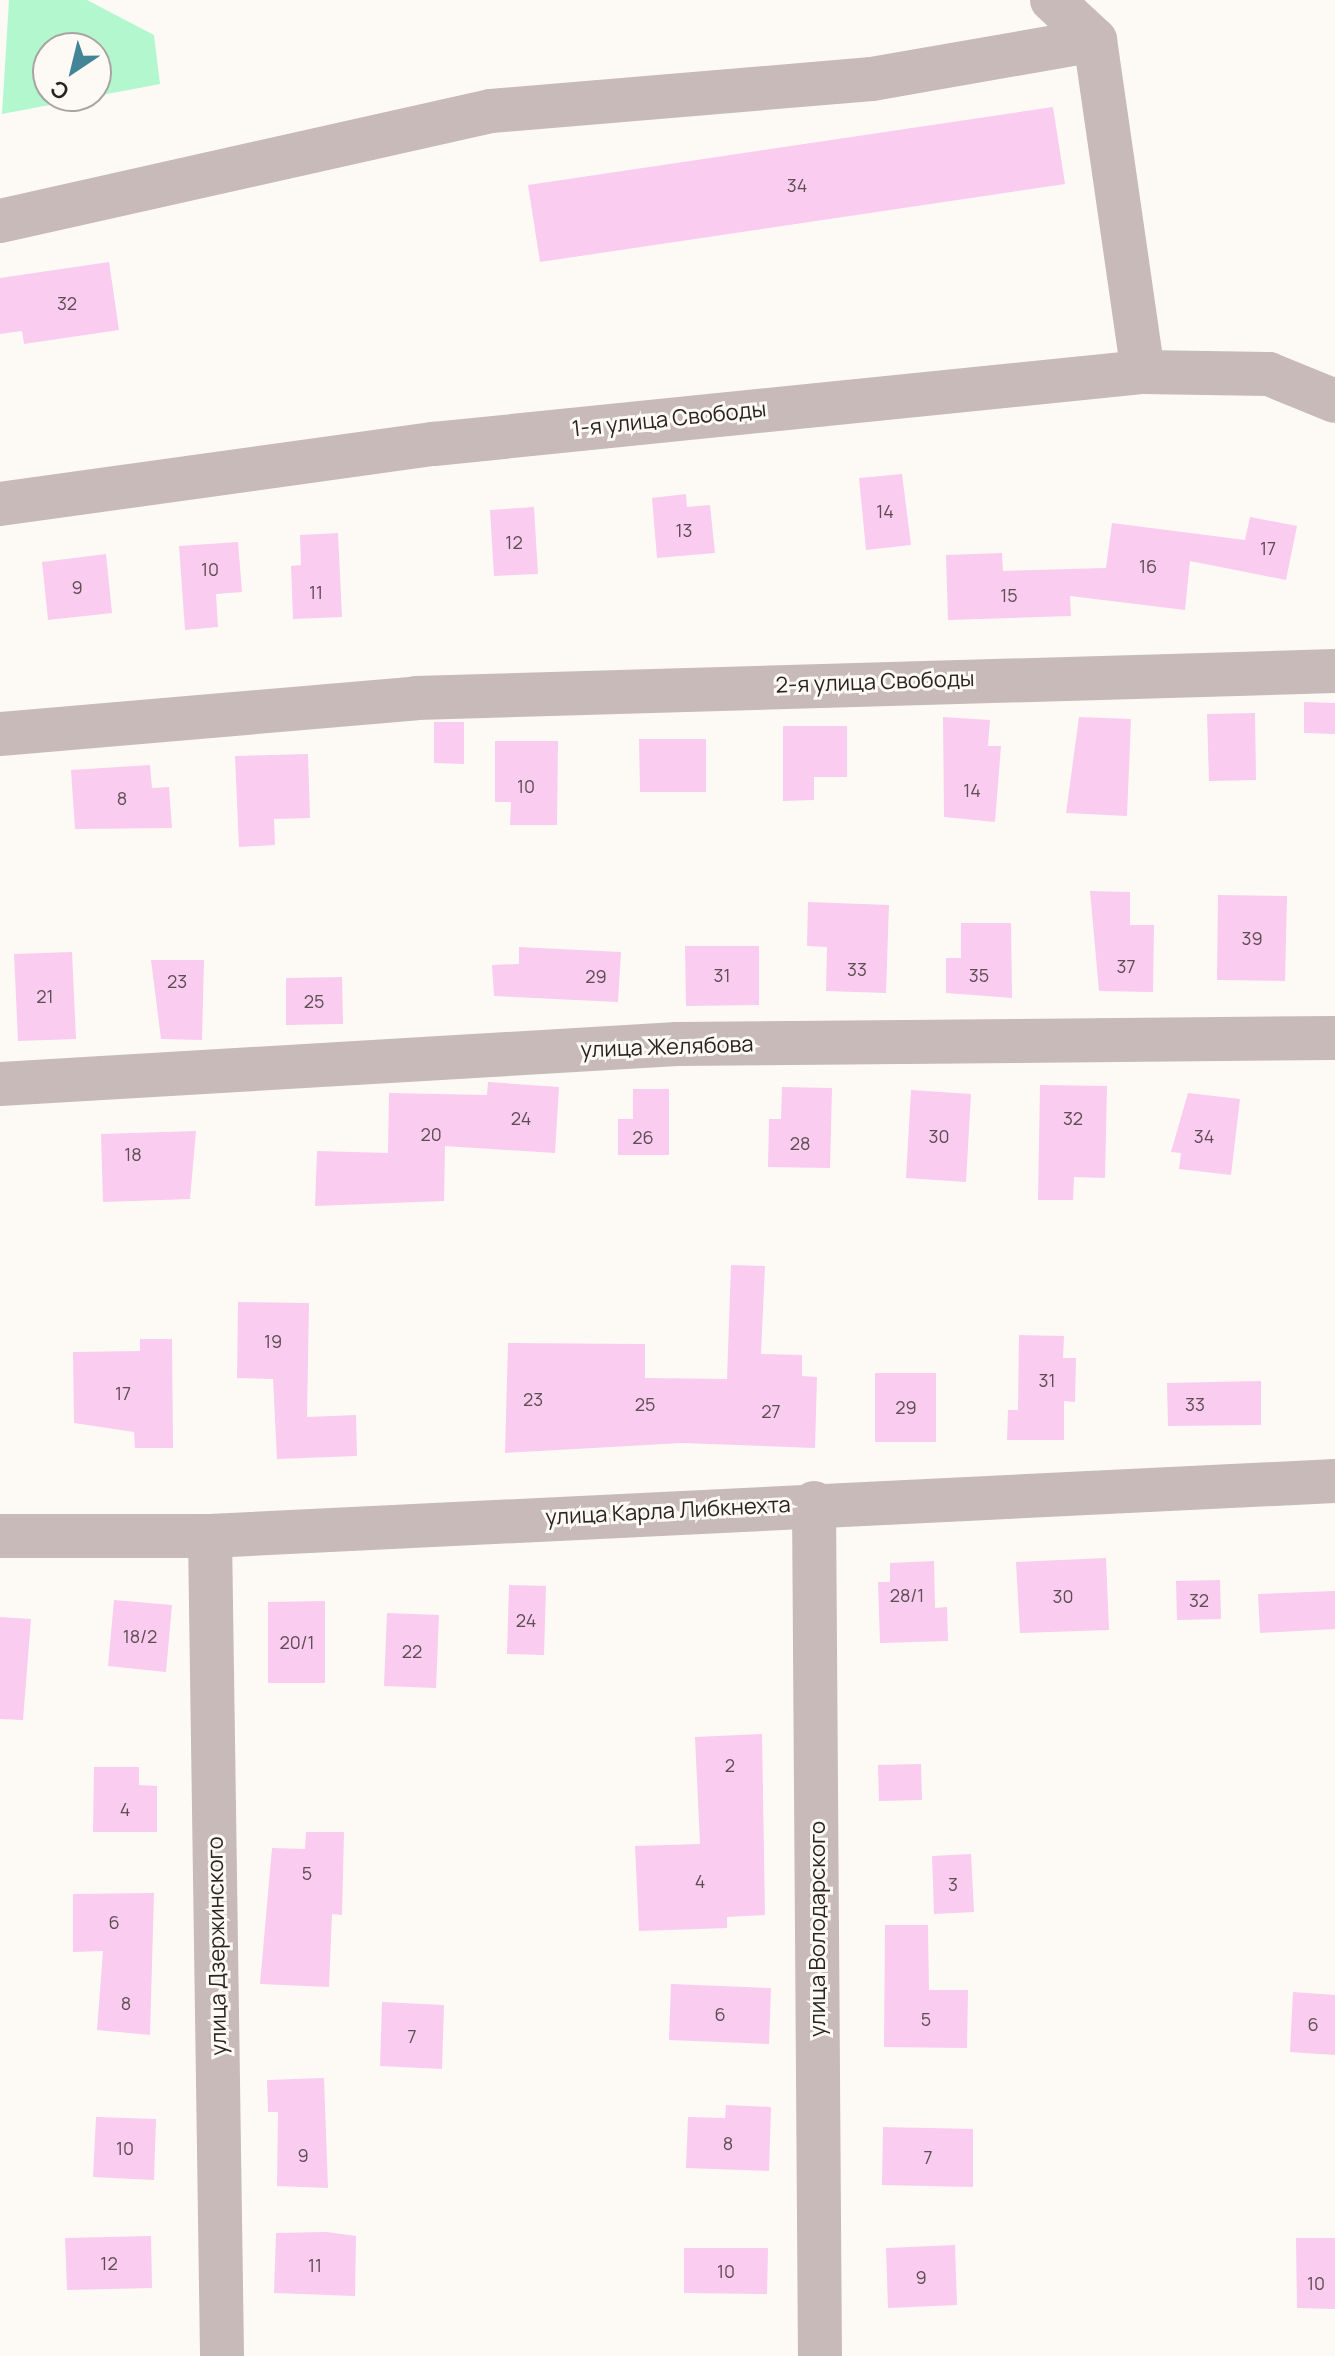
<!DOCTYPE html>
<meta charset="utf-8">
<style>
body{margin:0}
#map{position:relative;width:1335px;height:2356px;overflow:hidden;background:#fdfaf5;font-family:Manrope,sans-serif}
div>[style]{position:absolute}
[style*='--x']{left:calc(var(--x)*1px);top:calc(var(--y)*1px);width:calc(var(--w)*1px);rotate:calc(var(--a)*1deg)}
.green>*{inset:0;background:#b3f7cf}
.building>*{inset:0;background:#f9ccf0}
.minor>*{height:44px;margin:-22px;padding:0 22px;transform-origin:22px;border-radius:22px;background:#c7bab8}
span{translate:-50% -50%;white-space:nowrap;text-align:center;line-height:1.15;-webkit-text-stroke:6px #fdfaf5;paint-order:stroke}
.number-label{font-size:18px;color:#5e4e52}
.number-label span{-webkit-text-stroke-width:0}
.street-label{font-size:22px;color:#2a241d}
.north{position:absolute;left:32px;top:32px;width:80px;height:80px;box-sizing:border-box;background:#fdfaf5;border:2px solid #a9a49f;border-radius:50%;rotate:215deg;font-size:22px;font-weight:700;line-height:32px;text-align:center;color:#2a241d}
.north::after{content:'';display:block;margin:auto;width:28px;height:36px;background:#438597;clip-path:polygon(50% 0,100% 100%,50% 72%,0 100%)}
</style>
<div id="map">
<div class="green">
<i style="clip-path:polygon(evenodd,9px 0,87px 0,154px 35px,160px 84px,2px 114px,9px 0,48px 48px,96px 48px,96px 96px,48px 96px,48px 48px)"></i>
</div>
<div class="building">
<i style="clip-path:polygon(1053px 107px,1065px 184px,540px 262px,528px 185px)"></i>
<i style="clip-path:polygon(109px 262px,119px 330px,24px 344px,22px 331px,0 334px,0 278px)"></i>
<i style="clip-path:polygon(902px 474px,911px 545px,866px 550px,859px 478px)"></i>
<i style="clip-path:polygon(686px 494px,687px 507px,710px 505px,715px 553px,657px 558px,652px 498px)"></i>
<i style="clip-path:polygon(534px 507px,538px 574px,494px 576px,490px 510px)"></i>
<i style="clip-path:polygon(1250px 517px,1297px 526px,1286px 580px,1190px 561px,1185px 610px,1070px 596px,1071px 616px,948px 620px,946px 555px,1002px 553px,1003px 571px,1106px 568px,1112px 523px,1245px 540px)"></i>
<i style="clip-path:polygon(338px 533px,342px 617px,293px 619px,291px 566px,301px 565px,300px 535px)"></i>
<i style="clip-path:polygon(238px 542px,242px 592px,216px 594px,218px 627px,185px 630px,179px 546px)"></i>
<i style="clip-path:polygon(106px 554px,112px 613px,48px 620px,42px 562px)"></i>
<i style="clip-path:polygon(1304px 702px,1335px 703px,1335px 734px,1304px 733px)"></i>
<i style="clip-path:polygon(1255px 713px,1256px 780px,1209px 781px,1207px 714px)"></i>
<i style="clip-path:polygon(943px 717px,990px 720px,988px 746px,1001px 746px,995px 822px,944px 817px)"></i>
<i style="clip-path:polygon(1079px 717px,1131px 719px,1127px 816px,1066px 813px)"></i>
<i style="clip-path:polygon(434px 722px,464px 722px,464px 764px,434px 763px)"></i>
<i style="clip-path:polygon(783px 726px,847px 726px,847px 777px,814px 777px,814px 800px,783px 801px)"></i>
<i style="clip-path:polygon(639px 739px,706px 739px,706px 792px,640px 792px)"></i>
<i style="clip-path:polygon(495px 741px,558px 741px,557px 825px,510px 825px,511px 802px,495px 802px)"></i>
<i style="clip-path:polygon(308px 754px,310px 818px,274px 819px,275px 845px,239px 847px,235px 756px)"></i>
<i style="clip-path:polygon(150px 765px,152px 788px,169px 787px,172px 828px,75px 829px,71px 770px)"></i>
<i style="clip-path:polygon(1090px 891px,1130px 892px,1130px 925px,1154px 925px,1153px 992px,1099px 991px)"></i>
<i style="clip-path:polygon(1218px 895px,1287px 896px,1285px 981px,1217px 980px)"></i>
<i style="clip-path:polygon(808px 902px,889px 905px,886px 993px,826px 991px,827px 947px,807px 946px)"></i>
<i style="clip-path:polygon(961px 923px,1011px 923px,1012px 998px,946px 993px,946px 958px,961px 958px)"></i>
<i style="clip-path:polygon(685px 946px,759px 946px,759px 1005px,686px 1006px)"></i>
<i style="clip-path:polygon(519px 947px,621px 952px,618px 1002px,494px 996px,492px 965px,519px 964px)"></i>
<i style="clip-path:polygon(72px 952px,76px 1039px,18px 1041px,14px 954px)"></i>
<i style="clip-path:polygon(151px 960px,204px 960px,202px 1040px,161px 1039px)"></i>
<i style="clip-path:polygon(342px 977px,343px 1024px,286px 1025px,286px 978px)"></i>
<i style="clip-path:polygon(488px 1082px,559px 1087px,555px 1153px,445px 1146px,444px 1201px,315px 1206px,317px 1151px,388px 1153px,389px 1093px,487px 1095px)"></i>
<i style="clip-path:polygon(1040px 1085px,1107px 1086px,1105px 1178px,1074px 1177px,1073px 1200px,1038px 1200px)"></i>
<i style="clip-path:polygon(782px 1087px,832px 1088px,830px 1168px,768px 1167px,769px 1119px,781px 1119px)"></i>
<i style="clip-path:polygon(633px 1089px,669px 1089px,669px 1155px,618px 1155px,618px 1119px,633px 1119px)"></i>
<i style="clip-path:polygon(911px 1090px,971px 1094px,966px 1182px,906px 1178px)"></i>
<i style="clip-path:polygon(1188px 1093px,1240px 1099px,1231px 1175px,1179px 1169px,1181px 1153px,1171px 1152px)"></i>
<i style="clip-path:polygon(196px 1131px,190px 1199px,103px 1202px,101px 1134px)"></i>
<i style="clip-path:polygon(731px 1265px,765px 1266px,761px 1354px,802px 1355px,802px 1376px,817px 1377px,815px 1448px,682px 1443px,505px 1453px,508px 1343px,645px 1344px,645px 1378px,727px 1379px)"></i>
<i style="clip-path:polygon(238px 1302px,309px 1303px,307px 1417px,356px 1415px,357px 1456px,277px 1459px,273px 1379px,237px 1378px)"></i>
<i style="clip-path:polygon(1019px 1335px,1064px 1336px,1063px 1358px,1076px 1358px,1075px 1402px,1064px 1401px,1064px 1440px,1007px 1440px,1008px 1410px,1018px 1410px)"></i>
<i style="clip-path:polygon(140px 1339px,172px 1339px,173px 1448px,135px 1448px,134px 1432px,74px 1423px,73px 1352px,140px 1351px)"></i>
<i style="clip-path:polygon(875px 1373px,936px 1373px,936px 1442px,875px 1442px)"></i>
<i style="clip-path:polygon(1261px 1381px,1261px 1425px,1168px 1426px,1167px 1383px)"></i>
<i style="clip-path:polygon(1106px 1558px,1109px 1630px,1020px 1633px,1016px 1562px)"></i>
<i style="clip-path:polygon(934px 1561px,935px 1608px,947px 1607px,948px 1641px,880px 1643px,878px 1582px,890px 1582px,890px 1563px)"></i>
<i style="clip-path:polygon(1220px 1580px,1221px 1619px,1177px 1620px,1176px 1581px)"></i>
<i style="clip-path:polygon(509px 1585px,546px 1586px,544px 1655px,507px 1654px)"></i>
<i style="clip-path:polygon(1335px 1591px,1335px 1629px,1260px 1633px,1258px 1594px)"></i>
<i style="clip-path:polygon(114px 1600px,172px 1605px,166px 1672px,108px 1666px)"></i>
<i style="clip-path:polygon(325px 1601px,325px 1683px,268px 1683px,268px 1602px)"></i>
<i style="clip-path:polygon(387px 1613px,439px 1615px,436px 1688px,384px 1686px)"></i>
<i style="clip-path:polygon(0 1617px,31px 1619px,23px 1720px,0 1719px)"></i>
<i style="clip-path:polygon(762px 1734px,765px 1915px,727px 1917px,727px 1928px,639px 1931px,635px 1846px,700px 1844px,695px 1737px)"></i>
<i style="clip-path:polygon(921px 1764px,922px 1800px,879px 1801px,878px 1765px)"></i>
<i style="clip-path:polygon(94px 1767px,139px 1767px,139px 1785px,157px 1786px,157px 1832px,93px 1832px)"></i>
<i style="clip-path:polygon(306px 1832px,344px 1832px,342px 1915px,332px 1914px,329px 1987px,260px 1984px,272px 1848px,305px 1849px)"></i>
<i style="clip-path:polygon(971px 1854px,974px 1912px,934px 1914px,932px 1856px)"></i>
<i style="clip-path:polygon(154px 1893px,150px 2035px,97px 2030px,103px 1951px,73px 1952px,73px 1894px)"></i>
<i style="clip-path:polygon(885px 1925px,928px 1925px,929px 1990px,968px 1990px,967px 2048px,884px 2047px)"></i>
<i style="clip-path:polygon(671px 1984px,771px 1988px,769px 2044px,669px 2040px)"></i>
<i style="clip-path:polygon(1293px 1992px,1335px 1995px,1335px 2055px,1290px 2052px)"></i>
<i style="clip-path:polygon(382px 2002px,444px 2005px,442px 2069px,380px 2066px)"></i>
<i style="clip-path:polygon(324px 2078px,328px 2188px,277px 2186px,278px 2112px,268px 2112px,267px 2080px)"></i>
<i style="clip-path:polygon(726px 2105px,771px 2107px,769px 2171px,686px 2168px,688px 2117px,725px 2118px)"></i>
<i style="clip-path:polygon(96px 2117px,156px 2119px,154px 2180px,93px 2177px)"></i>
<i style="clip-path:polygon(883px 2127px,973px 2129px,973px 2187px,882px 2185px)"></i>
<i style="clip-path:polygon(327px 2232px,356px 2236px,355px 2296px,274px 2293px,276px 2233px)"></i>
<i style="clip-path:polygon(151px 2236px,152px 2288px,67px 2290px,65px 2238px)"></i>
<i style="clip-path:polygon(1296px 2238px,1335px 2238px,1335px 2309px,1297px 2308px)"></i>
<i style="clip-path:polygon(955px 2245px,957px 2305px,888px 2308px,886px 2248px)"></i>
<i style="clip-path:polygon(684px 2248px,768px 2248px,767px 2294px,684px 2293px)"></i>
</div>
<div class="minor">
<i style="--x:1052;--y:0;--w:59;--a:42.9"></i>
<i style="--x:1095;--y:40;--w:335;--a:81.8"></i>
<i style="--x:0;--y:221;--w:503;--a:-12.63"></i>
<i style="--x:491;--y:111;--w:382;--a:-4.8"></i>
<i style="--x:872;--y:79;--w:226;--a:-9.9"></i>
<i style="--x:0;--y:504;--w:438;--a:-7.9"></i>
<i style="--x:434;--y:444;--w:713;--a:-5.8"></i>
<i style="--x:1143;--y:372;--w:126;--a:0.9"></i>
<i style="--x:1269;--y:374;--w:71;--a:22.2"></i>
<i style="--x:0;--y:734;--w:418;--a:-4.9"></i>
<i style="--x:416;--y:698;--w:919;--a:-1.68"></i>
<i style="--x:0;--y:1084;--w:678;--a:-3.38"></i>
<i style="--x:677;--y:1044;--w:658;--a:-0.52"></i>
<i style="--x:814;--y:1503;--w:853;--a:89.6"></i>
<i style="--x:0;--y:1536;--w:210;--a:0"></i>
<i style="--x:210;--y:1536;--w:1126;--a:-2.8"></i>
<i style="--x:210;--y:1536;--w:820;--a:89.16"></i>
</div>
<div class="number-label">
<span style="left:797px;top:185px">34</span>
<span style="left:67px;top:303px">32</span>
<span style="left:885px;top:511px">14</span>
<span style="left:684px;top:530px">13</span>
<span style="left:514px;top:542px">12</span>
<span style="left:1268px;top:548px">17</span>
<span style="left:1148px;top:566px">16</span>
<span style="left:210px;top:569px">10</span>
<span style="left:77px;top:587px">9</span>
<span style="left:316px;top:592px">11</span>
<span style="left:1009px;top:595px">15</span>
<span style="left:526px;top:786px">10</span>
<span style="left:972px;top:790px">14</span>
<span style="left:122px;top:798px">8</span>
<span style="left:1252px;top:938px">39</span>
<span style="left:1126px;top:966px">37</span>
<span style="left:857px;top:969px">33</span>
<span style="left:722px;top:975px">31</span>
<span style="left:979px;top:975px">35</span>
<span style="left:596px;top:976px">29</span>
<span style="left:177px;top:981px">23</span>
<span style="left:45px;top:996px">21</span>
<span style="left:314px;top:1001px">25</span>
<span style="left:521px;top:1118px">24</span>
<span style="left:1073px;top:1118px">32</span>
<span style="left:431px;top:1134px">20</span>
<span style="left:939px;top:1136px">30</span>
<span style="left:1204px;top:1136px">34</span>
<span style="left:643px;top:1137px">26</span>
<span style="left:800px;top:1143px">28</span>
<span style="left:133px;top:1154px">18</span>
<span style="left:273px;top:1341px">19</span>
<span style="left:1047px;top:1380px">31</span>
<span style="left:123px;top:1393px">17</span>
<span style="left:533px;top:1399px">23</span>
<span style="left:645px;top:1404px">25</span>
<span style="left:1195px;top:1404px">33</span>
<span style="left:906px;top:1407px">29</span>
<span style="left:771px;top:1411px">27</span>
<span style="left:907px;top:1595px">28/1</span>
<span style="left:1063px;top:1596px">30</span>
<span style="left:1199px;top:1600px">32</span>
<span style="left:526px;top:1620px">24</span>
<span style="left:140px;top:1636px">18/2</span>
<span style="left:297px;top:1642px">20/1</span>
<span style="left:412px;top:1651px">22</span>
<span style="left:730px;top:1765px">2</span>
<span style="left:125px;top:1809px">4</span>
<span style="left:307px;top:1873px">5</span>
<span style="left:700px;top:1881px">4</span>
<span style="left:953px;top:1884px">3</span>
<span style="left:114px;top:1922px">6</span>
<span style="left:126px;top:2003px">8</span>
<span style="left:720px;top:2014px">6</span>
<span style="left:926px;top:2019px">5</span>
<span style="left:1313px;top:2024px">6</span>
<span style="left:412px;top:2036px">7</span>
<span style="left:728px;top:2143px">8</span>
<span style="left:125px;top:2148px">10</span>
<span style="left:303px;top:2155px">9</span>
<span style="left:928px;top:2157px">7</span>
<span style="left:109px;top:2263px">12</span>
<span style="left:315px;top:2265px">11</span>
<span style="left:726px;top:2271px">10</span>
<span style="left:921px;top:2277px">9</span>
<span style="left:1316px;top:2283px">10</span>
</div>
<div class="street-label">
<span style="left:669px;top:419px;rotate:-6deg">1-я улица Свободы</span>
<span style="left:875px;top:682px;rotate:-2deg">2-я улица Свободы</span>
<span style="left:667px;top:1047px;rotate:-2deg">улица Желябова</span>
<span style="left:668px;top:1511px;rotate:-3deg">улица Карла Либкнехта</span>
<span style="left:818px;top:1929px;rotate:-90deg">улица Володарского</span>
<span style="left:217px;top:1946px;rotate:-91deg">улица Дзержинского</span>
</div>
<div class="north">С</div>
</div>
